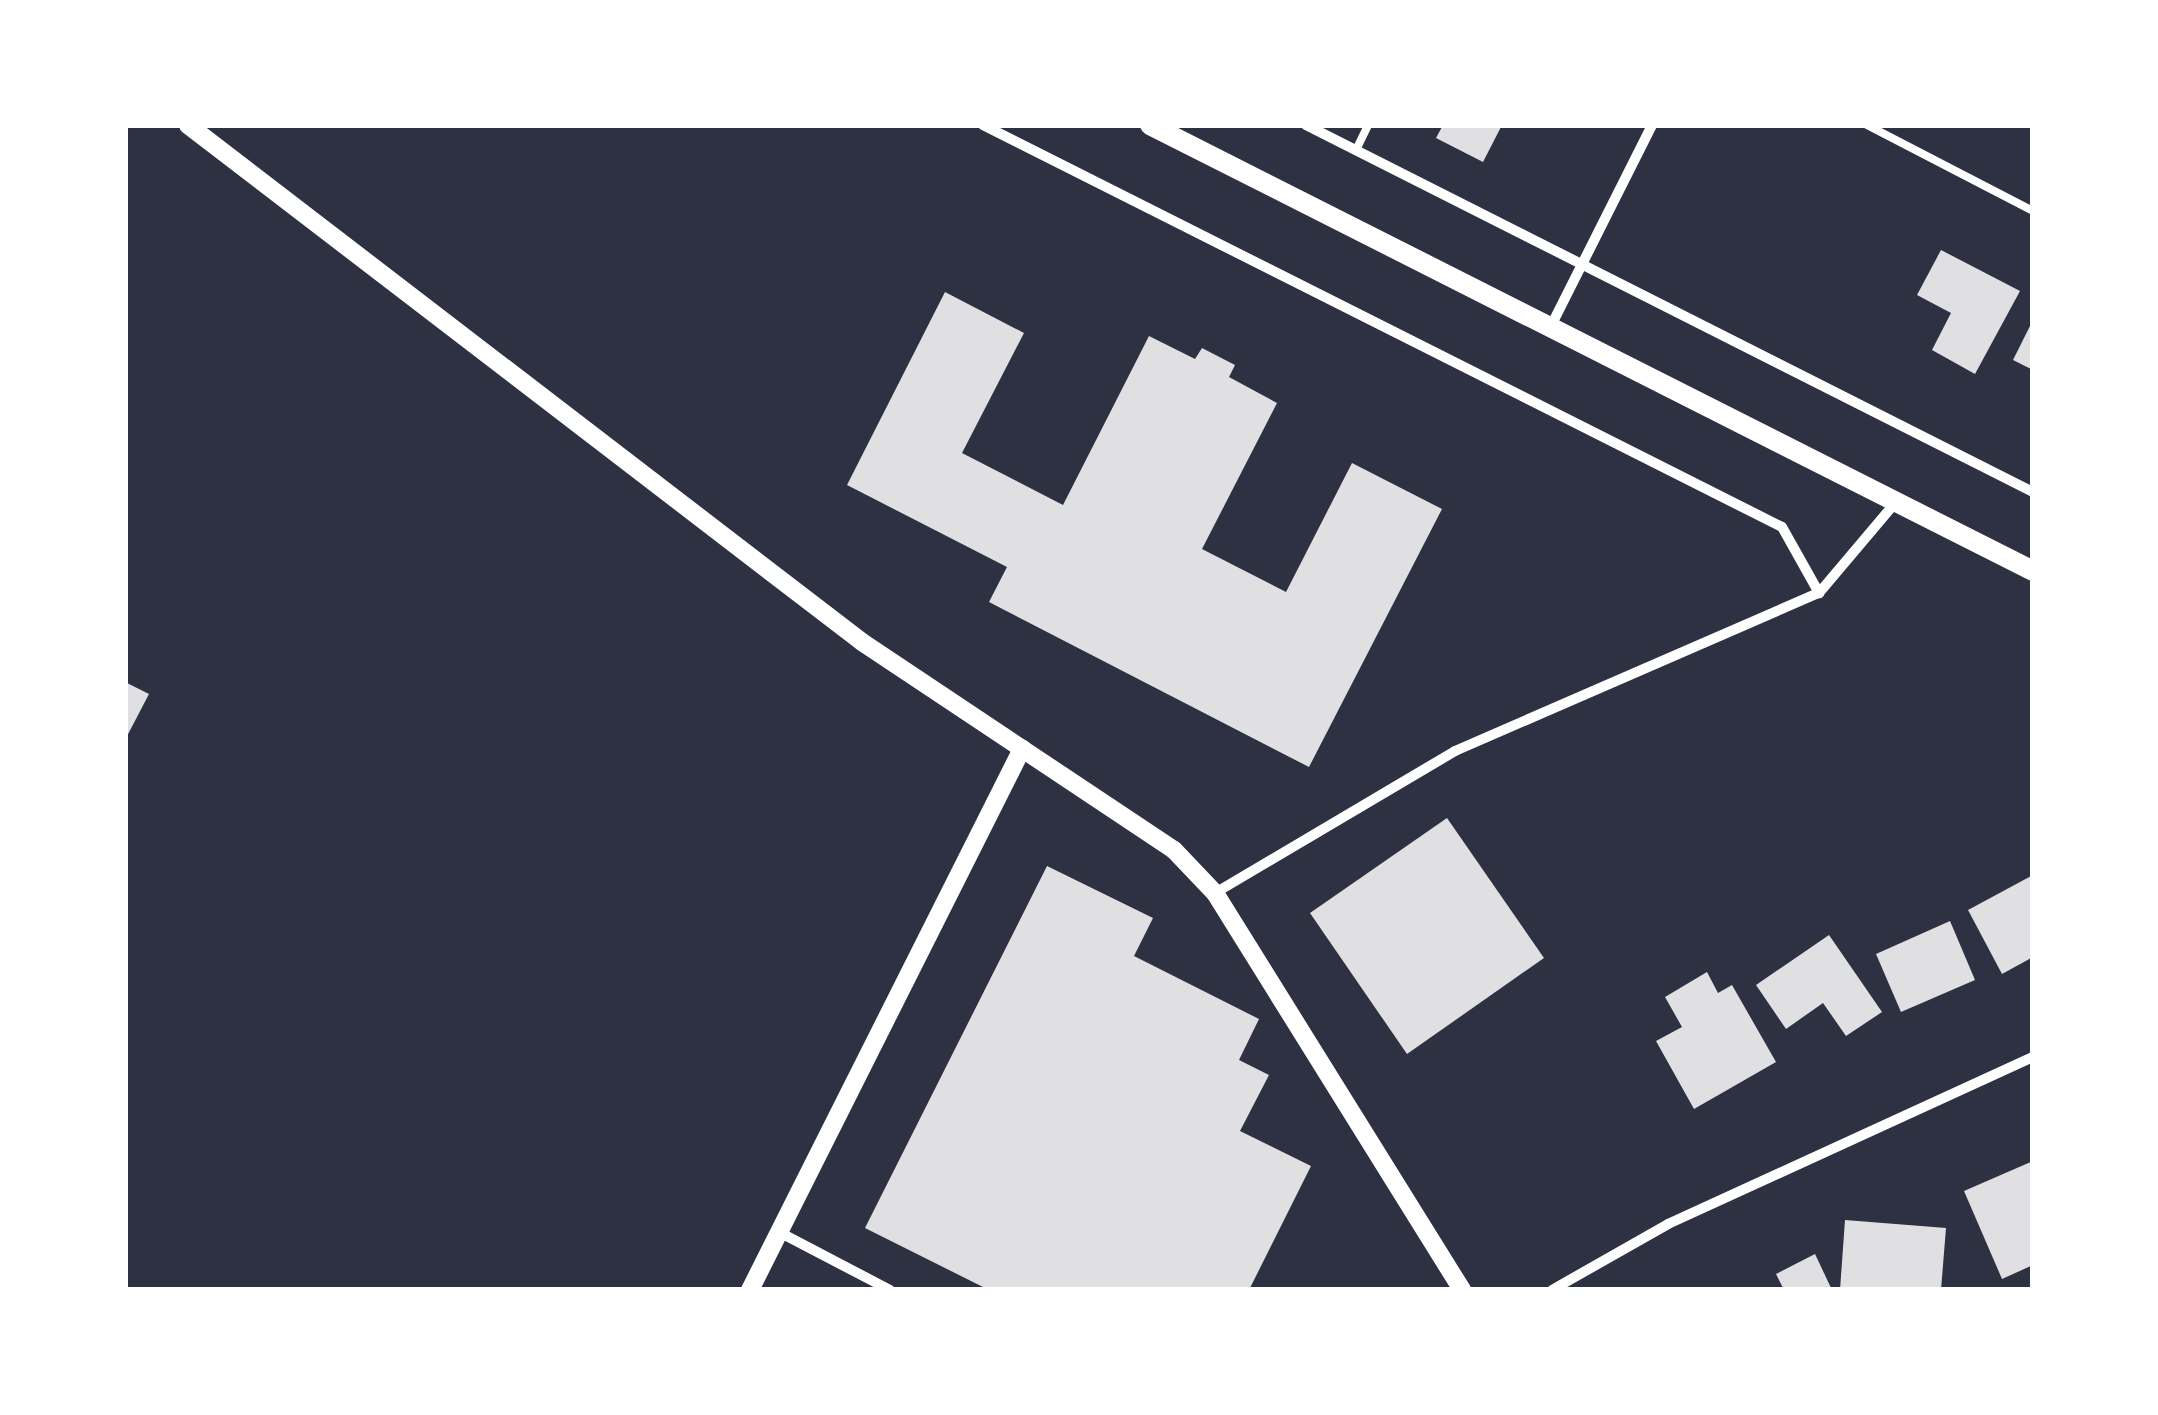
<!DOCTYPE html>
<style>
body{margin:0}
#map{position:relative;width:2158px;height:1415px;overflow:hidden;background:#2d3142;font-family:"Work Sans",sans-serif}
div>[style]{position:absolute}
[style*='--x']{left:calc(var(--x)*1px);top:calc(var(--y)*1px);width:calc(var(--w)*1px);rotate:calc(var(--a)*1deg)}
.building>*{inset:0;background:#e0e0e3}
.service>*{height:8px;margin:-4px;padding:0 4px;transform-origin:4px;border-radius:4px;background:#fff}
.minor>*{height:10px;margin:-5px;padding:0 5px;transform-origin:5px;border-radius:5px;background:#fff}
.tertiary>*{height:18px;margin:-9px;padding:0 9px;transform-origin:9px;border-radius:9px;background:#fff}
.secondary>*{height:20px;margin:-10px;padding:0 10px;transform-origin:10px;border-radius:10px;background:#fff}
span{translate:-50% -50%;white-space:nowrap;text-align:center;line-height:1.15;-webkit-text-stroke:9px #fff;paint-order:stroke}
.frame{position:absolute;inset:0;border:128px solid #fff;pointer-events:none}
</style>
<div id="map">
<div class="building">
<i style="clip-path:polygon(1443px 125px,1502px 125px,1483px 162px,1436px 138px)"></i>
<i style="clip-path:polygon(1941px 250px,2020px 291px,1975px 374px,1932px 350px,1951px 313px,1917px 295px)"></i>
<i style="clip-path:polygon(945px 292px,1024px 333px,962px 453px,1063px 505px,1149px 336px,1195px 359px,1202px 348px,1235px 365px,1229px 377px,1277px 403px,1202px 549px,1286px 592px,1352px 463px,1442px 509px,1309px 767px,989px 602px,1007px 567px,847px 485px)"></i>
<i style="clip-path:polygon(2033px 320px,2033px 370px,2013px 360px)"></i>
<i style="clip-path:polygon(125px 682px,149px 694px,125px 740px)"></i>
<i style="clip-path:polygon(1447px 818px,1544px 958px,1407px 1054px,1310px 913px)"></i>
<i style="clip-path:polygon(1047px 866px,1153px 918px,1134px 956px,1259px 1019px,1239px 1060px,1269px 1075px,1240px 1131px,1311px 1166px,1249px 1290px,989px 1290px,865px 1228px)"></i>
<i style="clip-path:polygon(2033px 875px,2033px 957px,2002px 974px,1968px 910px)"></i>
<i style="clip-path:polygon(1950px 921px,1975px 980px,1901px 1012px,1876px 954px)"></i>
<i style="clip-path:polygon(1829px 935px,1882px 1012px,1846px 1036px,1823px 1003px,1786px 1029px,1756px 985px)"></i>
<i style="clip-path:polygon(1707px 972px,1718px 993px,1732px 985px,1776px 1062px,1694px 1109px,1656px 1041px,1682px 1027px,1665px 997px)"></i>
<i style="clip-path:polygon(2033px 1161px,2033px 1265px,2002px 1279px,1964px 1191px)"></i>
<i style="clip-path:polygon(1845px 1220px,1946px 1228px,1941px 1290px,1840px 1290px)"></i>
<i style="clip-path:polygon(1815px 1254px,1832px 1290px,1784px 1290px,1776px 1274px)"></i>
</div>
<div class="service">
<i style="--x:1867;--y:125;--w:187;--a:27.4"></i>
<i style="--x:1356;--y:150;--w:28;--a:-64"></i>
</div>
<div class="minor">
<i style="--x:983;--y:125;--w:894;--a:26.71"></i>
<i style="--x:1782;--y:527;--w:76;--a:60.7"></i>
<i style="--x:1306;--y:125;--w:814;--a:26.79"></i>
<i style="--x:1551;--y:326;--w:225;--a:-63.3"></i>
<i style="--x:1215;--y:893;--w:279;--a:-30.6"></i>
<i style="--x:1455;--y:751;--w:397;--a:-23.5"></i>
<i style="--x:1819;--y:593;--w:119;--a:-49.8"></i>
<i style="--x:779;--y:1232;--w:125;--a:27.6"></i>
<i style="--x:1552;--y:1290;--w:133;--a:-29.6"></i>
<i style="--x:1668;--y:1224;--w:401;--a:-24.6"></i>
</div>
<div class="tertiary">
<i style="--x:188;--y:125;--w:849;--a:37.49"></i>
<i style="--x:862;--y:642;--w:375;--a:33.7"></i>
<i style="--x:1174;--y:850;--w:59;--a:46.4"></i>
<i style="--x:1215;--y:893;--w:468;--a:58.1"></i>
<i style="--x:750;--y:1290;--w:606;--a:-63.31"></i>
</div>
<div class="secondary">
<i style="--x:1150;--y:125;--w:989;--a:26.8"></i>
</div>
<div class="frame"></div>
</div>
